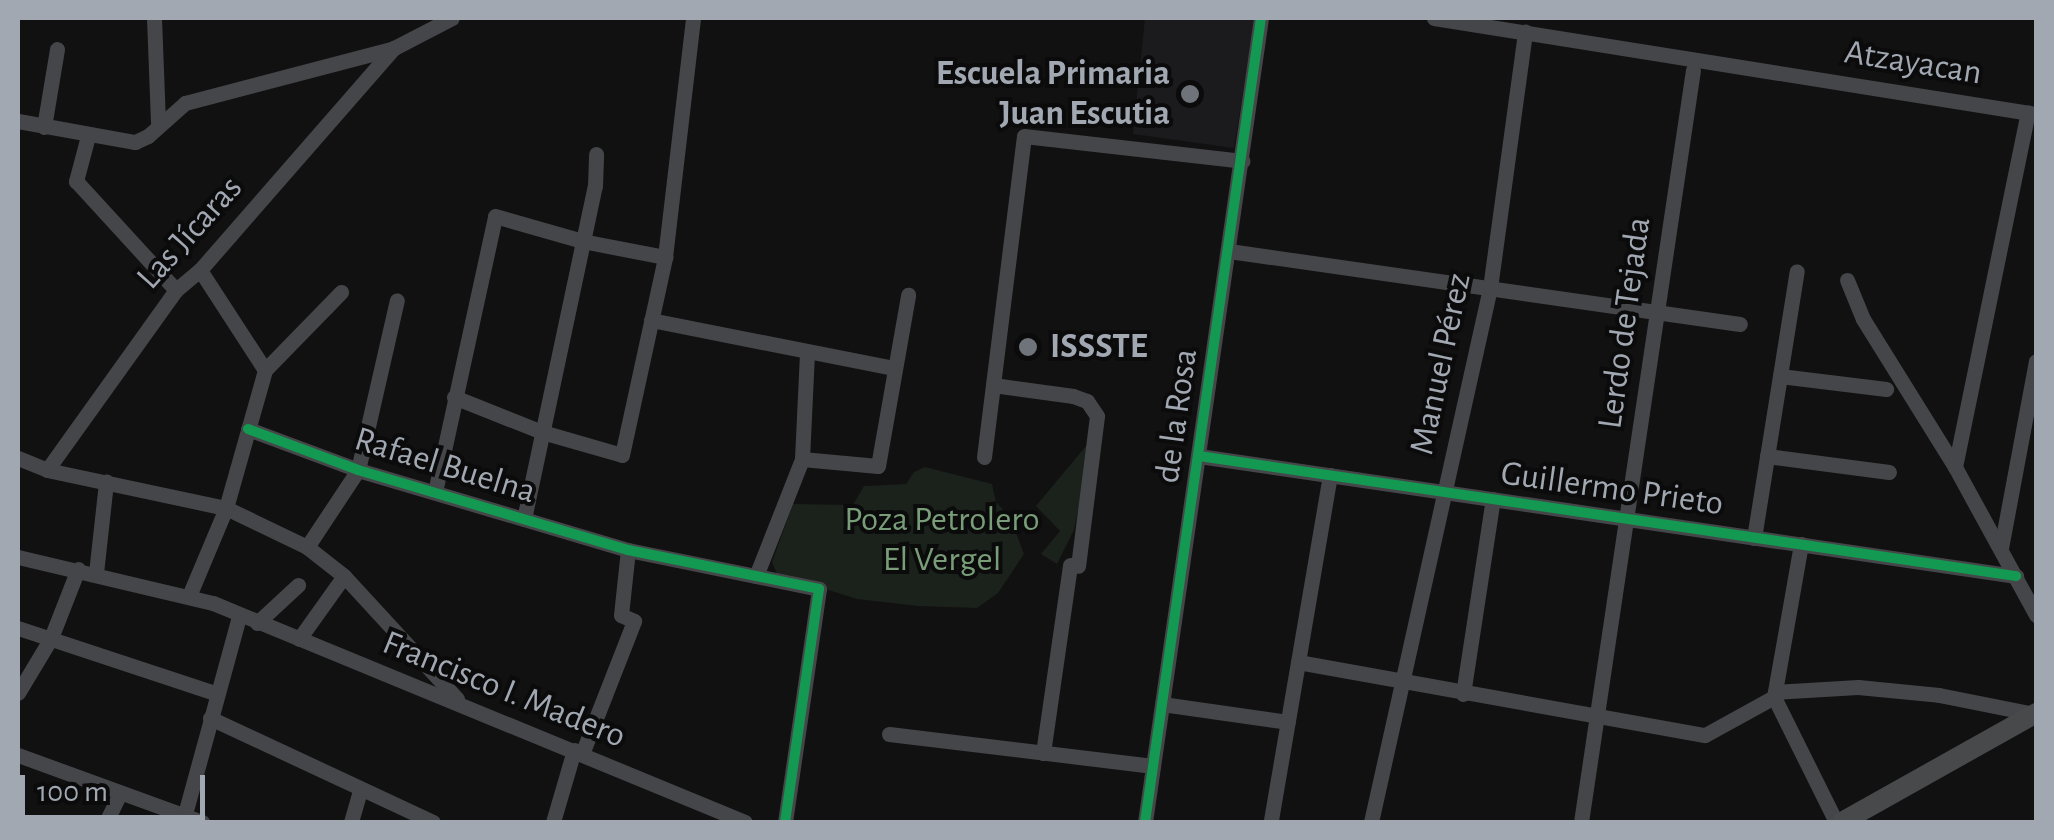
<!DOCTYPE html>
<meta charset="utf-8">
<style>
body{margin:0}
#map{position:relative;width:2054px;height:840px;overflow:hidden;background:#111;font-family:"Alegreya Sans",sans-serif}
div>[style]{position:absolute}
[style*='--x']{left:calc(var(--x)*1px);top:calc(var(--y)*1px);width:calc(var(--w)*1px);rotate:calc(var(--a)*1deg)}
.built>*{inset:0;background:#1b1b1d}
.green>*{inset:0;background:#1b211b}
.minor>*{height:15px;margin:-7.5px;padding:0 7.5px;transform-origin:7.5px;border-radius:7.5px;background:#454649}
.major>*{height:20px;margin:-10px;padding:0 10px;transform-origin:10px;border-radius:10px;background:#47494b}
.cycleway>*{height:10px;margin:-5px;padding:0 5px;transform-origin:5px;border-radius:5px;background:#139951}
.dots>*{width:28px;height:28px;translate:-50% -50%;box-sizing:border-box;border:5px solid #0b0b0c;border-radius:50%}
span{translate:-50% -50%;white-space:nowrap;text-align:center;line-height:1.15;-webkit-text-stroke:8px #0b0b0c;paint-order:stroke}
.street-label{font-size:35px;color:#a1a8b2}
.poi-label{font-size:35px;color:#a1a8b2;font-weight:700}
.right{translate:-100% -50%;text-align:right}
.left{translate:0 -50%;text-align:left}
.park-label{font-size:35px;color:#799d78}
.frame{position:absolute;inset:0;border:20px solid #a1a8b2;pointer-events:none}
.scale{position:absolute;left:20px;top:775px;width:185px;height:45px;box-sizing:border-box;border:5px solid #a1a8b2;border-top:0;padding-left:12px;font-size:30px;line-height:35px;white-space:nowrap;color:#a1a8b2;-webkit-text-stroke:8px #0b0b0c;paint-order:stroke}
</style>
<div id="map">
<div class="built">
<i style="clip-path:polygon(1145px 18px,1255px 18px,1234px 148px,1133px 134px)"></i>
</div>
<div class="green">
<i style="clip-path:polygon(1086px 446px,1087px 471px,1074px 530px,1057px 564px,1041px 554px,1060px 531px,1036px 506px)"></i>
<i style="clip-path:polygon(925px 467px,992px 484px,996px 502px,1010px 517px,1024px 554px,998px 593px,977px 608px,918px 606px,857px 599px,777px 574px,772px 562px,793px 504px,853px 505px,864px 486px,906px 484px,914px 472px)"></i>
</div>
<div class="minor">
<i style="--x:154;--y:18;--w:105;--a:87.8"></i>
<i style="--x:1434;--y:18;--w:610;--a:9.06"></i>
<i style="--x:18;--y:121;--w:119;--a:10.2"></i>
<i style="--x:135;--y:142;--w:14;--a:-25"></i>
<i style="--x:148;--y:136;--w:50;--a:-41.7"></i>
<i style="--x:185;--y:103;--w:216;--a:-14.7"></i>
<i style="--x:394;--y:48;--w:65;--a:-27.3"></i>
<i style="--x:44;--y:127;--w:79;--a:-80.5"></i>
<i style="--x:88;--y:136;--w:47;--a:104.9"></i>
<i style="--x:76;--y:181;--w:148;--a:47.5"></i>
<i style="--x:1229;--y:251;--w:516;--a:8.13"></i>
<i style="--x:200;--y:270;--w:119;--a:57"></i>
<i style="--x:1847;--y:280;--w:42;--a:67.7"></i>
<i style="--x:1863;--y:319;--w:174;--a:58.1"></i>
<i style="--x:1955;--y:467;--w:169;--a:61.3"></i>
<i style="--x:651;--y:320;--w:248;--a:11.2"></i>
<i style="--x:1780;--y:376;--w:107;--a:7"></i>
<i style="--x:993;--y:385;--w:81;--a:7.8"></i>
<i style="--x:1073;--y:396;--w:15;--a:20"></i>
<i style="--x:1087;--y:401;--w:18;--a:56"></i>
<i style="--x:1097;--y:416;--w:151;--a:97.2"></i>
<i style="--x:454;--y:397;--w:95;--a:21.7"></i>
<i style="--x:542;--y:432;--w:83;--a:16"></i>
<i style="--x:622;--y:455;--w:203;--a:-77.7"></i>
<i style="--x:665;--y:257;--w:241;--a:-83.3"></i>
<i style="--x:248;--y:429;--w:117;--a:20.4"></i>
<i style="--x:358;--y:470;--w:282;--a:16.5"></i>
<i style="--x:628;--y:550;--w:195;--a:11.5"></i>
<i style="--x:819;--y:589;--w:235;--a:98.3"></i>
<i style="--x:1199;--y:456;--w:826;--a:8.36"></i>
<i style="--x:1767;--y:456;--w:123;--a:7.5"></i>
<i style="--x:984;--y:457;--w:323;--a:-82.9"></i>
<i style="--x:1024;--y:136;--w:220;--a:6.5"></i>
<i style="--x:18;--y:458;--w:31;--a:22"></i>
<i style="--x:47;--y:470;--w:183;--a:12"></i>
<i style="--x:226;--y:508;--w:90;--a:25.7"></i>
<i style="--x:307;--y:547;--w:47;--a:38.1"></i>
<i style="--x:344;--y:576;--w:167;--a:47.4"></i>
<i style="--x:802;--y:459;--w:76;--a:5.3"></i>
<i style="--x:878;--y:466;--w:174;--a:-80"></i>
<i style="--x:1955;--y:467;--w:362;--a:-78.4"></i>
<i style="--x:47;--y:470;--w:221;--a:-54.4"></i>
<i style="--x:176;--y:290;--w:31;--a:-40"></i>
<i style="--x:200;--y:270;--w:295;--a:-48.9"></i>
<i style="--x:435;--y:492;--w:282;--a:-77.7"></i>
<i style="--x:495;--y:216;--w:91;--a:16"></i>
<i style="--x:582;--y:241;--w:85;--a:10.9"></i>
<i style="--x:524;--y:519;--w:340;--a:-78"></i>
<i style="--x:595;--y:186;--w:32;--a:-88"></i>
<i style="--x:1754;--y:538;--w:270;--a:-80.9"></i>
<i style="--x:1801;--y:544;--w:155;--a:100"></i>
<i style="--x:1774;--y:697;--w:140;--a:63.6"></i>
<i style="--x:307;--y:547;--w:92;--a:-56.5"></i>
<i style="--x:358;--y:470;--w:174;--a:-77.1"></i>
<i style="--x:2001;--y:548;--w:190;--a:-79.4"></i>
<i style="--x:18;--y:557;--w:200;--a:13.3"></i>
<i style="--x:213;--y:603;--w:575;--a:22.37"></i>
<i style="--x:96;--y:573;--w:92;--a:-83.7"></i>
<i style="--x:756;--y:576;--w:126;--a:-68.5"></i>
<i style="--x:802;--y:459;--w:107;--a:-87.3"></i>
<i style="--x:189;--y:596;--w:95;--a:-67.2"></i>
<i style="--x:226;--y:508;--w:143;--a:-74.2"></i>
<i style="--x:265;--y:370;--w:109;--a:-45.7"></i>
<i style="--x:257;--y:623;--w:56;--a:-42.8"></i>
<i style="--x:18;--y:628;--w:210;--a:18.3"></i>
<i style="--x:299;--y:639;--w:77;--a:-54.5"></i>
<i style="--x:1298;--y:662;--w:413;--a:10.2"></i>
<i style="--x:1705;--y:735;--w:79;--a:-28.8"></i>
<i style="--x:1775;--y:692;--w:83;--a:-3.4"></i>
<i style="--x:1858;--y:687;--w:81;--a:5.6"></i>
<i style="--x:1939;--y:695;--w:97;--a:11.3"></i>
<i style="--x:18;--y:693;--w:64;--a:-59"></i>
<i style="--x:51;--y:638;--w:74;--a:-68.6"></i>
<i style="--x:1463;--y:694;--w:197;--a:-81.3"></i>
<i style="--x:1162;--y:704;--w:127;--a:8.1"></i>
<i style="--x:210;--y:718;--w:246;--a:25"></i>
<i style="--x:889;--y:734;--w:266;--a:6.9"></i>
<i style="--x:1043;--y:753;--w:190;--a:-81.8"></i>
<i style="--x:582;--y:754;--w:143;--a:-68.6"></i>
<i style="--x:634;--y:621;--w:14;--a:-155"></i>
<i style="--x:621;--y:615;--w:65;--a:-83.9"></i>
<i style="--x:18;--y:755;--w:196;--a:20"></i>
<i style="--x:185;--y:814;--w:205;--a:-74.7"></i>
<i style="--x:1271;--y:820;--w:350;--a:-80.3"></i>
<i style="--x:106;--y:822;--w:30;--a:-64"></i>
<i style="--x:351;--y:822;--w:32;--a:-74"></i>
<i style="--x:553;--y:822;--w:75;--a:-73.7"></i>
<i style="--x:1145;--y:822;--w:812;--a:-81.79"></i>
<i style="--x:1371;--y:822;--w:547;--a:-77.44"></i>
<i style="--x:1490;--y:288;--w:259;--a:-82.2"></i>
<i style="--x:1581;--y:822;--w:760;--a:-81.53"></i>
</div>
<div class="major">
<i style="--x:1842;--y:822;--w:223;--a:-29.3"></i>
</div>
<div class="cycleway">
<i style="--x:248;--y:429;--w:117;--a:20.4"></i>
<i style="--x:358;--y:470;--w:282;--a:16.5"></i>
<i style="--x:628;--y:550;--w:195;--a:11.5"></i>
<i style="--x:819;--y:589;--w:235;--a:98.3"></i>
<i style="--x:1199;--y:456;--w:826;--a:8.36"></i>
<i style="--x:1145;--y:822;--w:812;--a:-81.79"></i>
</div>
<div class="dots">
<i style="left:1190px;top:94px;background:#6f737a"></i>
<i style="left:1028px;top:347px;background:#6f737a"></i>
</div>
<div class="street-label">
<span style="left:1913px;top:63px;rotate:9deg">Atzayacan</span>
<span style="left:190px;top:233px;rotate:-48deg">Las Jícaras</span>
<span style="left:1625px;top:323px;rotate:-82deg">Lerdo de Tejada</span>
<span style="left:1441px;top:364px;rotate:-78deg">Manuel Pérez</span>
<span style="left:1177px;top:416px;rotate:-82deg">de la Rosa</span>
<span style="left:445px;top:466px;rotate:17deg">Rafael Buelna</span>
<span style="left:1612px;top:489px;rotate:8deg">Guillermo Prieto</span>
<span style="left:504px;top:690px;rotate:22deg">Francisco I. Madero</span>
</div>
<div class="poi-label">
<span class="right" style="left:1170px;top:94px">Escuela Primaria<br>Juan Escutia</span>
<span class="left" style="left:1050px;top:347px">ISSSTE</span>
</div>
<div class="park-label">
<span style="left:942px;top:540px">Poza Petrolero<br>El Vergel</span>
</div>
<div class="frame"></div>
<div class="scale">100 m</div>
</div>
